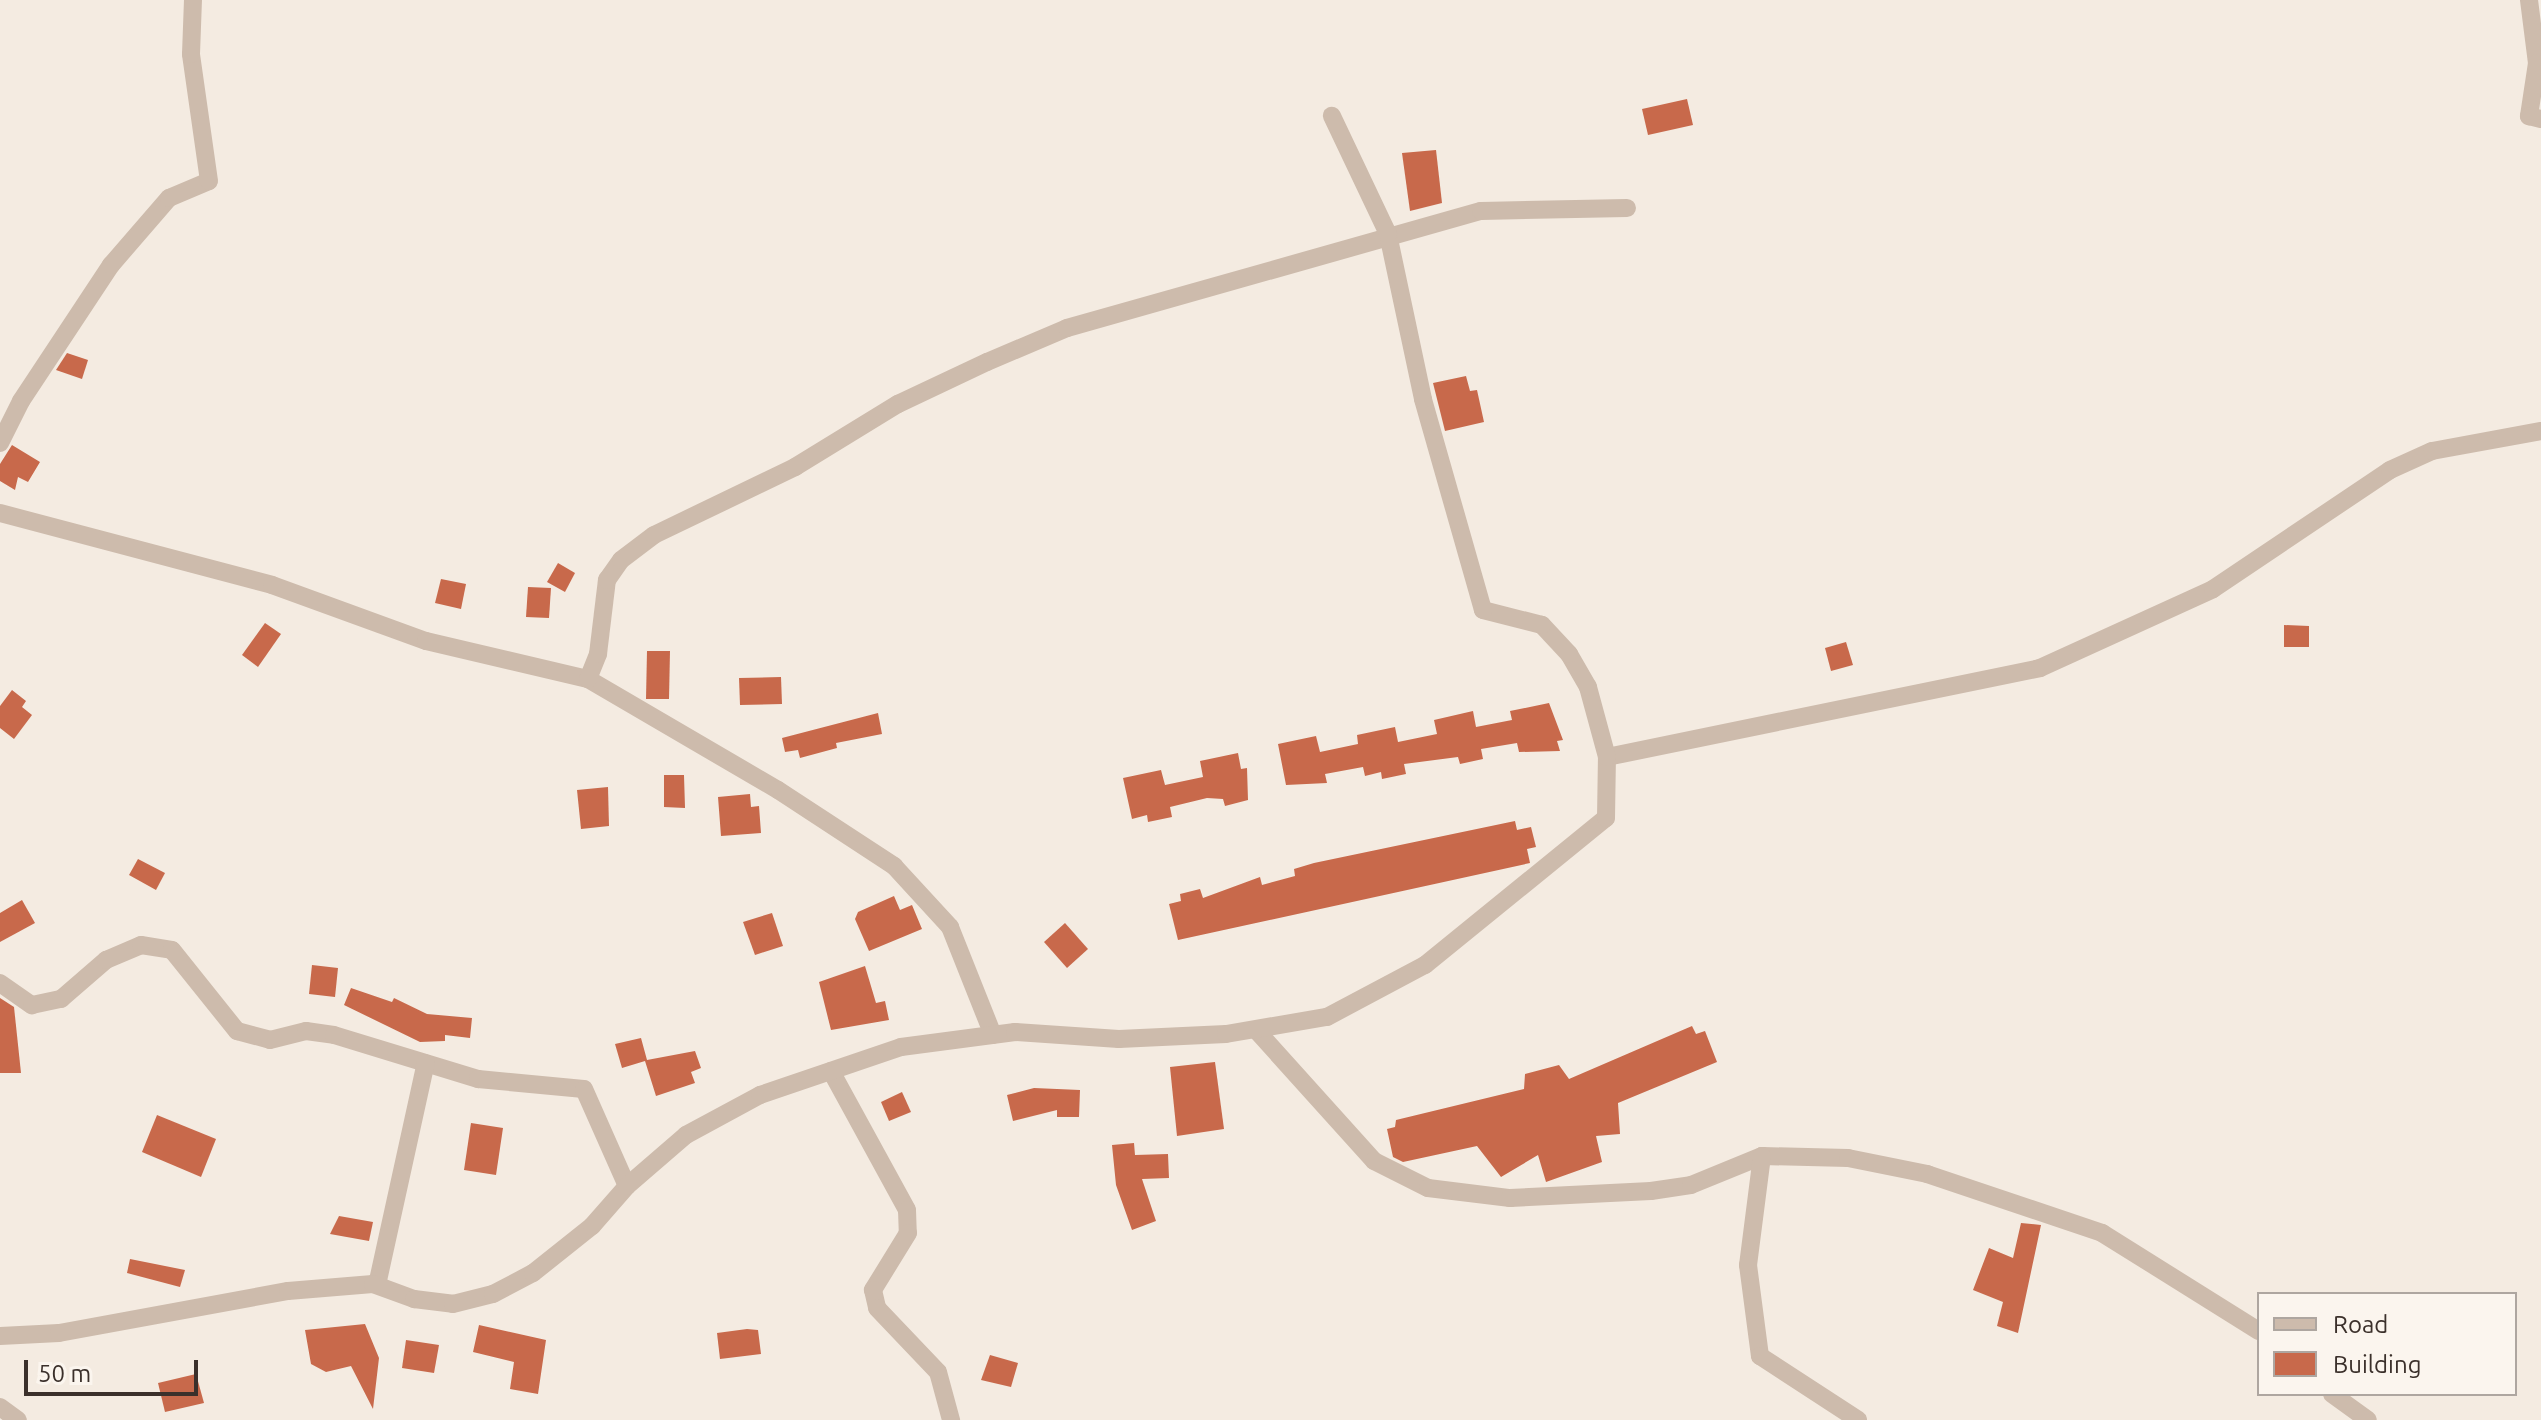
<!DOCTYPE html>
<style>
body{margin:0}
#map{position:relative;width:2541px;height:1420px;overflow:hidden;background:#f4ebe1;font-family:Ubuntu,sans-serif}
div>[style]{position:absolute}
[style*='--x']{left:calc(var(--x)*1px);top:calc(var(--y)*1px);width:calc(var(--w)*1px);rotate:calc(var(--a)*1deg)}
.building>*{inset:0;background:#c8694b}
.street>*{height:18px;margin:-9px;padding:0 9px;transform-origin:9px;border-radius:9px;background:#cdbbac}
span{translate:-50% -50%;white-space:nowrap;text-align:center;line-height:1.15;-webkit-text-stroke:6px #fbf5ee;paint-order:stroke}
.legend{position:absolute;left:2257px;top:1292px;width:260px;height:104px;box-sizing:border-box;background:#fbf5ee;border:2px solid #aea6a0;margin:0;padding:10px 14px;list-style:none;font-size:24px;color:#3b302b}
.legend li{display:flex;align-items:center;gap:16px;height:40px}
.legend b{width:40px;border:2px solid #aea6a0}
.scale{position:absolute;left:24px;top:1360px;width:174px;height:36px;box-sizing:border-box;border:4px solid #3b302b;border-top:0;padding-left:10px;font-size:24px;line-height:28px;white-space:nowrap;color:#3b302b;-webkit-text-stroke:6px #fbf5ee;paint-order:stroke}
</style>
<div id="map">
<div class="building">
<i style="clip-path:polygon(1687px 99px,1693px 125px,1648px 135px,1642px 109px)"></i>
<i style="clip-path:polygon(1436px 150px,1442px 203px,1410px 211px,1402px 153px)"></i>
<i style="clip-path:polygon(67px 353px,88px 360px,82px 379px,56px 370px)"></i>
<i style="clip-path:polygon(1466px 376px,1470px 391px,1477px 390px,1484px 422px,1445px 431px,1433px 383px)"></i>
<i style="clip-path:polygon(12px 445px,40px 462px,28px 482px,18px 477px,15px 490px,0 481px,0 464px)"></i>
<i style="clip-path:polygon(558px 563px,575px 573px,565px 592px,547px 582px)"></i>
<i style="clip-path:polygon(441px 579px,466px 584px,461px 609px,435px 603px)"></i>
<i style="clip-path:polygon(528px 587px,551px 588px,549px 618px,526px 617px)"></i>
<i style="clip-path:polygon(265px 623px,281px 634px,258px 667px,242px 655px)"></i>
<i style="clip-path:polygon(2284px 625px,2309px 626px,2309px 647px,2284px 647px)"></i>
<i style="clip-path:polygon(1846px 642px,1853px 665px,1831px 671px,1825px 648px)"></i>
<i style="clip-path:polygon(647px 651px,670px 651px,669px 699px,646px 699px)"></i>
<i style="clip-path:polygon(781px 677px,782px 704px,740px 705px,739px 678px)"></i>
<i style="clip-path:polygon(12px 690px,26px 701px,22px 707px,32px 715px,14px 739px,0 728px,0 706px)"></i>
<i style="clip-path:polygon(1549px 703px,1563px 740px,1557px 741px,1560px 751px,1519px 752px,1517px 743px,1481px 749px,1483px 759px,1460px 764px,1458px 757px,1404px 764px,1406px 774px,1382px 779px,1381px 772px,1365px 776px,1363px 767px,1325px 774px,1327px 783px,1286px 785px,1278px 744px,1316px 736px,1320px 752px,1358px 744px,1357px 735px,1395px 727px,1398px 742px,1437px 734px,1434px 720px,1473px 711px,1476px 727px,1512px 720px,1510px 711px)"></i>
<i style="clip-path:polygon(878px 713px,882px 734px,836px 743px,837px 748px,800px 758px,798px 750px,785px 752px,782px 738px)"></i>
<i style="clip-path:polygon(1238px 753px,1241px 769px,1247px 768px,1248px 800px,1225px 806px,1223px 799px,1207px 798px,1170px 807px,1172px 817px,1148px 822px,1147px 815px,1132px 819px,1123px 778px,1161px 770px,1165px 785px,1203px 777px,1200px 761px)"></i>
<i style="clip-path:polygon(664px 775px,684px 775px,685px 808px,664px 807px)"></i>
<i style="clip-path:polygon(608px 787px,609px 826px,581px 829px,577px 790px)"></i>
<i style="clip-path:polygon(750px 794px,751px 807px,759px 806px,761px 833px,721px 836px,718px 797px)"></i>
<i style="clip-path:polygon(1515px 821px,1517px 830px,1531px 827px,1536px 847px,1527px 849px,1530px 863px,1178px 940px,1169px 904px,1181px 901px,1180px 894px,1200px 889px,1203px 898px,1260px 877px,1262px 885px,1295px 876px,1294px 869px,1314px 863px)"></i>
<i style="clip-path:polygon(138px 859px,165px 873px,156px 890px,129px 875px)"></i>
<i style="clip-path:polygon(894px 896px,900px 910px,912px 905px,922px 929px,869px 951px,855px 919px,858px 912px)"></i>
<i style="clip-path:polygon(22px 900px,35px 923px,0 942px,0 913px)"></i>
<i style="clip-path:polygon(772px 913px,783px 946px,755px 955px,743px 922px)"></i>
<i style="clip-path:polygon(1065px 923px,1088px 949px,1067px 968px,1044px 942px)"></i>
<i style="clip-path:polygon(312px 965px,338px 968px,335px 997px,309px 994px)"></i>
<i style="clip-path:polygon(865px 966px,876px 1003px,885px 1001px,889px 1020px,831px 1030px,819px 982px)"></i>
<i style="clip-path:polygon(351px 988px,392px 1002px,394px 998px,427px 1014px,472px 1018px,470px 1038px,445px 1035px,445px 1041px,420px 1042px,344px 1005px)"></i>
<i style="clip-path:polygon(0 998px,14px 1007px,21px 1073px,0 1073px)"></i>
<i style="clip-path:polygon(1692px 1026px,1696px 1034px,1705px 1031px,1717px 1062px,1618px 1103px,1620px 1134px,1596px 1136px,1602px 1162px,1546px 1182px,1538px 1155px,1501px 1177px,1477px 1146px,1403px 1162px,1393px 1157px,1387px 1129px,1395px 1127px,1396px 1120px,1524px 1089px,1525px 1074px,1559px 1065px,1569px 1079px)"></i>
<i style="clip-path:polygon(641px 1038px,647px 1060px,695px 1051px,701px 1068px,691px 1072px,695px 1083px,656px 1096px,645px 1061px,622px 1068px,615px 1044px)"></i>
<i style="clip-path:polygon(1215px 1062px,1224px 1129px,1177px 1136px,1170px 1067px)"></i>
<i style="clip-path:polygon(1034px 1088px,1080px 1090px,1079px 1117px,1057px 1117px,1057px 1110px,1013px 1121px,1007px 1095px)"></i>
<i style="clip-path:polygon(902px 1092px,911px 1112px,889px 1121px,881px 1102px)"></i>
<i style="clip-path:polygon(157px 1115px,216px 1139px,201px 1177px,142px 1152px)"></i>
<i style="clip-path:polygon(471px 1123px,503px 1128px,496px 1175px,464px 1170px)"></i>
<i style="clip-path:polygon(1134px 1143px,1135px 1155px,1168px 1154px,1169px 1178px,1142px 1179px,1156px 1221px,1132px 1230px,1116px 1185px,1112px 1145px)"></i>
<i style="clip-path:polygon(339px 1216px,373px 1222px,369px 1241px,330px 1234px)"></i>
<i style="clip-path:polygon(2021px 1223px,2041px 1225px,2018px 1333px,1997px 1326px,2003px 1302px,1973px 1290px,1989px 1248px,2013px 1258px)"></i>
<i style="clip-path:polygon(130px 1259px,185px 1270px,180px 1287px,127px 1273px)"></i>
<i style="clip-path:polygon(365px 1324px,379px 1358px,373px 1409px,351px 1366px,326px 1372px,311px 1364px,305px 1330px)"></i>
<i style="clip-path:polygon(479px 1325px,546px 1340px,538px 1394px,510px 1389px,514px 1362px,473px 1352px)"></i>
<i style="clip-path:polygon(747px 1329px,758px 1330px,761px 1354px,720px 1359px,717px 1333px)"></i>
<i style="clip-path:polygon(406px 1340px,439px 1345px,434px 1373px,402px 1368px)"></i>
<i style="clip-path:polygon(990px 1355px,1018px 1363px,1011px 1387px,981px 1380px)"></i>
<i style="clip-path:polygon(196px 1374px,204px 1403px,165px 1412px,158px 1383px)"></i>
</div>
<div class="street">
<i style="--x:2529;--y:0;--w:64;--a:82.8"></i>
<i style="--x:2537;--y:63;--w:54;--a:98.6"></i>
<i style="--x:2529;--y:116;--w:12;--a:14"></i>
<i style="--x:0;--y:443;--w:47;--a:-63.4"></i>
<i style="--x:21;--y:401;--w:163;--a:-56.5"></i>
<i style="--x:111;--y:265;--w:89;--a:-49.1"></i>
<i style="--x:169;--y:198;--w:43;--a:-23"></i>
<i style="--x:209;--y:181;--w:128;--a:-98.1"></i>
<i style="--x:191;--y:54;--w:54;--a:-87.9"></i>
<i style="--x:0;--y:513;--w:281;--a:14.8"></i>
<i style="--x:272;--y:585;--w:164;--a:20"></i>
<i style="--x:426;--y:641;--w:166;--a:13.2"></i>
<i style="--x:588;--y:679;--w:220;--a:30.3"></i>
<i style="--x:778;--y:790;--w:139;--a:33.2"></i>
<i style="--x:894;--y:866;--w:83;--a:47.4"></i>
<i style="--x:950;--y:927;--w:116;--a:68.3"></i>
<i style="--x:588;--y:679;--w:27;--a:-68"></i>
<i style="--x:598;--y:654;--w:75;--a:-83.1"></i>
<i style="--x:607;--y:580;--w:24;--a:-55"></i>
<i style="--x:621;--y:560;--w:41;--a:-37.1"></i>
<i style="--x:654;--y:535;--w:157;--a:-25.7"></i>
<i style="--x:795;--y:467;--w:121;--a:-31.5"></i>
<i style="--x:898;--y:404;--w:98;--a:-25.3"></i>
<i style="--x:987;--y:362;--w:87;--a:-23"></i>
<i style="--x:1067;--y:328;--w:430;--a:-15.8"></i>
<i style="--x:1481;--y:211;--w:146;--a:-1.2"></i>
<i style="--x:1607;--y:757;--w:442;--a:-11.6"></i>
<i style="--x:2040;--y:668;--w:190;--a:-24.5"></i>
<i style="--x:2213;--y:589;--w:213;--a:-33.9"></i>
<i style="--x:2390;--y:470;--w:46;--a:-24.3"></i>
<i style="--x:2432;--y:451;--w:111;--a:-10.4"></i>
<i style="--x:0;--y:983;--w:39;--a:35"></i>
<i style="--x:32;--y:1005;--w:30;--a:-12"></i>
<i style="--x:61;--y:999;--w:60;--a:-40.9"></i>
<i style="--x:106;--y:960;--w:38;--a:-23"></i>
<i style="--x:141;--y:945;--w:31;--a:9"></i>
<i style="--x:172;--y:950;--w:104;--a:51.3"></i>
<i style="--x:237;--y:1031;--w:34;--a:15"></i>
<i style="--x:270;--y:1040;--w:37;--a:-14"></i>
<i style="--x:306;--y:1031;--w:28;--a:8"></i>
<i style="--x:334;--y:1035;--w:151;--a:17"></i>
<i style="--x:478;--y:1079;--w:106;--a:5.4"></i>
<i style="--x:584;--y:1089;--w:106;--a:66.1"></i>
<i style="--x:1257;--y:1031;--w:175;--a:48"></i>
<i style="--x:1374;--y:1161;--w:60;--a:26.6"></i>
<i style="--x:1428;--y:1188;--w:83;--a:7"></i>
<i style="--x:1510;--y:1198;--w:141;--a:-2.8"></i>
<i style="--x:1651;--y:1191;--w:40;--a:-8.5"></i>
<i style="--x:1691;--y:1185;--w:77;--a:-22.2"></i>
<i style="--x:1762;--y:1156;--w:86;--a:1.3"></i>
<i style="--x:1848;--y:1158;--w:81;--a:11.4"></i>
<i style="--x:1927;--y:1174;--w:185;--a:18.6"></i>
<i style="--x:2102;--y:1233;--w:185;--a:32"></i>
<i style="--x:831;--y:1071;--w:158;--a:61.3"></i>
<i style="--x:907;--y:1210;--w:23;--a:88"></i>
<i style="--x:908;--y:1233;--w:67;--a:121.6"></i>
<i style="--x:873;--y:1290;--w:18;--a:77"></i>
<i style="--x:877;--y:1308;--w:88;--a:46.4"></i>
<i style="--x:938;--y:1372;--w:50;--a:74.8"></i>
<i style="--x:1762;--y:1156;--w:110;--a:97.3"></i>
<i style="--x:1748;--y:1265;--w:92;--a:82.5"></i>
<i style="--x:1760;--y:1356;--w:117;--a:33.1"></i>
<i style="--x:377;--y:1285;--w:227;--a:-77.6"></i>
<i style="--x:0;--y:1336;--w:59;--a:-2.9"></i>
<i style="--x:59;--y:1333;--w:233;--a:-10.4"></i>
<i style="--x:288;--y:1291;--w:85;--a:-4.7"></i>
<i style="--x:373;--y:1284;--w:44;--a:20.1"></i>
<i style="--x:414;--y:1299;--w:39;--a:7"></i>
<i style="--x:453;--y:1304;--w:41;--a:-14"></i>
<i style="--x:493;--y:1294;--w:45;--a:-27.7"></i>
<i style="--x:533;--y:1273;--w:75;--a:-38.5"></i>
<i style="--x:592;--y:1226;--w:53;--a:-48.8"></i>
<i style="--x:627;--y:1186;--w:78;--a:-40.8"></i>
<i style="--x:686;--y:1135;--w:84;--a:-28.4"></i>
<i style="--x:760;--y:1095;--w:149;--a:-18.8"></i>
<i style="--x:901;--y:1047;--w:115;--a:-7.5"></i>
<i style="--x:1015;--y:1032;--w:104;--a:3.9"></i>
<i style="--x:1119;--y:1039;--w:107;--a:-2.7"></i>
<i style="--x:1226;--y:1034;--w:102;--a:-9.6"></i>
<i style="--x:1327;--y:1017;--w:111;--a:-28"></i>
<i style="--x:1425;--y:965;--w:233;--a:-39.1"></i>
<i style="--x:1606;--y:818;--w:61;--a:-89.1"></i>
<i style="--x:1607;--y:757;--w:73;--a:-105.2"></i>
<i style="--x:1588;--y:687;--w:38;--a:-120"></i>
<i style="--x:1569;--y:654;--w:40;--a:-133"></i>
<i style="--x:1542;--y:625;--w:61;--a:-165.7"></i>
<i style="--x:1483;--y:610;--w:219;--a:-105.9"></i>
<i style="--x:1423;--y:399;--w:169;--a:-102"></i>
<i style="--x:1388;--y:234;--w:131;--a:-115.4"></i>
<i style="--x:2332;--y:1394;--w:44;--a:35.8"></i>
<i style="--x:0;--y:1407;--w:22;--a:36"></i>
</div>
<ul class="legend">
<li><b style="height:10px;background:#cdbbac"></b>Road</li>
<li><b style="height:22px;background:#c8694b"></b>Building</li>
</ul>
<div class="scale">50 m</div>
</div>
